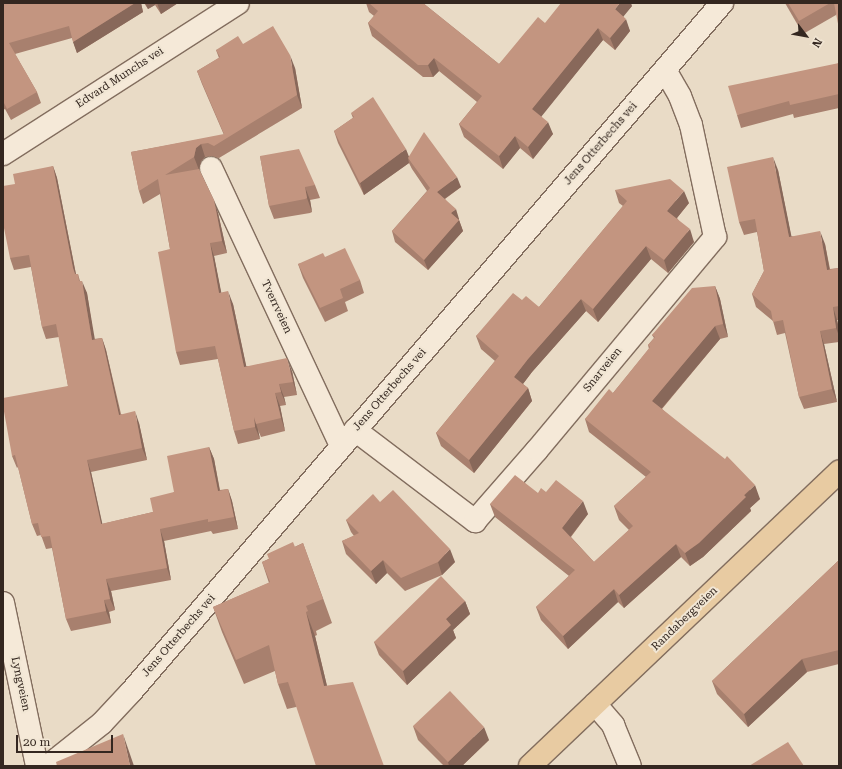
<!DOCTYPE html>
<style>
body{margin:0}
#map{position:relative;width:842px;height:769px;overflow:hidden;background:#e9dbc6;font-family:"Roboto Serif",serif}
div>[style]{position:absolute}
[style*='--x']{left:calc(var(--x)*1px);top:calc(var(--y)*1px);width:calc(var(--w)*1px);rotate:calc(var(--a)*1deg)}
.roads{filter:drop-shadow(1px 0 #826d5e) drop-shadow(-1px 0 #826d5e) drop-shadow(0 1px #826d5e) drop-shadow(0 -1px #826d5e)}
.minor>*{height:22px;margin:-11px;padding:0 11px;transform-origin:11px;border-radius:11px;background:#f5e9d8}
.major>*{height:22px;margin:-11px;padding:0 11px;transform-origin:11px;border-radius:11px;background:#e8cba2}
.wall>*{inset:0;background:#a8806e}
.shaded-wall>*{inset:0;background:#88685a}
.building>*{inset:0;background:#c39580}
span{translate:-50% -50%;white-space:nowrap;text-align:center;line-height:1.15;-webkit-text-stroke:4px #f1e6d4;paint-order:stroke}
.street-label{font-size:11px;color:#342720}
.frame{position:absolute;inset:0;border:4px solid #342720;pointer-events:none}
.north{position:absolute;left:786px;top:16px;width:40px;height:40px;-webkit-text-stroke:3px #f1e6d4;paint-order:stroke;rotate:122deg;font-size:11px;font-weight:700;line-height:16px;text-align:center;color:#342720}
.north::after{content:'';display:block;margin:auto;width:14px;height:18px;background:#342720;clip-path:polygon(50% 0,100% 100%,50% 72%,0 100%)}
.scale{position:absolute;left:16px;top:735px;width:97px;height:18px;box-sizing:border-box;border:2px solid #342720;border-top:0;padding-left:5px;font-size:12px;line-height:14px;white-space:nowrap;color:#342720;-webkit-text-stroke:3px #f1e6d4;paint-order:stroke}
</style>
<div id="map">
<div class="roads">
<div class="minor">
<i style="--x:3;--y:154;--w:279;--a:-32.7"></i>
<i style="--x:211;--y:168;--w:307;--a:64.9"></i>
<i style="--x:355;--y:430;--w:151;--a:37.2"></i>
<i style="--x:475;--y:521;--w:94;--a:-48.9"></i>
<i style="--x:537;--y:450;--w:278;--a:-50.1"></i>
<i style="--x:715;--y:237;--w:115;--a:-102.1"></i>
<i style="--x:691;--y:125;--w:31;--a:-111"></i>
<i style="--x:680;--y:96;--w:30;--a:-120"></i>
<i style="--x:3;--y:603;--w:167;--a:78.2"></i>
<i style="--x:595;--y:704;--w:28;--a:49"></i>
<i style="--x:613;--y:725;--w:44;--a:67.5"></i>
<i style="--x:48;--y:766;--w:69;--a:-38.5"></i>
<i style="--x:102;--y:723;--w:42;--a:-46.9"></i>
<i style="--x:131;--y:692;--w:908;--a:-49.38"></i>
</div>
<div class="major">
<i style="--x:530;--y:766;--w:427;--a:-43.6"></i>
</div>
</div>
<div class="wall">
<i style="clip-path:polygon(3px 3px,141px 3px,143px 12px,77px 53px,72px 38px,15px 54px,37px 92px,41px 103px,11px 120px,5px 109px,3px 110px)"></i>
<i style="clip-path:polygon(144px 3px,178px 3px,161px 14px,155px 5px,148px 9px)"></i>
<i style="clip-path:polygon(366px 3px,423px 3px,499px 64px,545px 23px,632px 6px,623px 16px,630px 31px,615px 50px,603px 40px,541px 116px,553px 134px,533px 159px,520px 148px,503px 169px,464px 137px,459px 124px,477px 102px,439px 71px,433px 77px,423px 77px,372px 36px,368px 23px,374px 16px,369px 12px)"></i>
<i style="clip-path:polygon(785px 3px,839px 3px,836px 15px,803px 34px)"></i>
<i style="clip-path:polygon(243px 44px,295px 68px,302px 108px,219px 158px,212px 156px,205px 157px,201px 161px,199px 169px,218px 213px,227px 253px,214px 256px,221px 293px,233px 304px,246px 366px,292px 371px,297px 395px,284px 397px,286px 405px,280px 406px,285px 431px,261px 437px,258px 430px,260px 439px,238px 444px,234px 431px,218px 359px,180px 365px,176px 352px,170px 249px,160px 194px,143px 204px,139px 191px,131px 152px,224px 135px,202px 84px,197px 71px,219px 58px,216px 50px)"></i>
<i style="clip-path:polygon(839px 63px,839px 108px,794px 118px,793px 114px,741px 128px,737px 115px)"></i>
<i style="clip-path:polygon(351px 113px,409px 157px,461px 187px,445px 199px,459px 219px,459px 220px,463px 231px,428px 270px,395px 242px,392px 231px,427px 191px,412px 169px,409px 163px,364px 195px,338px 143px,334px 131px,353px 118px)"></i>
<i style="clip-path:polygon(260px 156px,315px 185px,320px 198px,310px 200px,312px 212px,310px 213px,274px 219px,269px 206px)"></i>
<i style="clip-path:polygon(53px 166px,57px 178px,76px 274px,78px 274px,80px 281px,87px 293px,94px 339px,102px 338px,106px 350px,121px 414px,139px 423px,147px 460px,91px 472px,102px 524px,153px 512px,174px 492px,209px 447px,214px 459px,220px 490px,228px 489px,232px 501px,238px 529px,213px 534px,211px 531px,164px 541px,171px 580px,111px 591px,115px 610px,109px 612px,111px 623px,71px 631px,66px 619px,52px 548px,46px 549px,41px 535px,37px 536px,32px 524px,18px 467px,17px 468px,12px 456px,68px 386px,59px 337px,46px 339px,42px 327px,31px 267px,14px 270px,10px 258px,15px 184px)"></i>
<i style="clip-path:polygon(778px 170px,791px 236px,825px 244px,830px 269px,839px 268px,839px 320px,837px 320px,839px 329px,839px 342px,824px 344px,837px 402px,804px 409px,799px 397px,785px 333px,777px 335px,773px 321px,756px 307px,752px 294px,764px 271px,757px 232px,744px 235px,739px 222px)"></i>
<i style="clip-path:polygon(615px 190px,689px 203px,677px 218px,694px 242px,668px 273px,651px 259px,598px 322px,586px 311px,532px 372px,523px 384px,528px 388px,532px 401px,474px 473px,441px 446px,436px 433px,495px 361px,481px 349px,476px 336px,522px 300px,539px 307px,623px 206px,619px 203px)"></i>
<i style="clip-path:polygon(325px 257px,360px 280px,364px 293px,345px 302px,348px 311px,325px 322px,303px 278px,298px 264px)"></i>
<i style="clip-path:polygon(715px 286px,720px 299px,728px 337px,720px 339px,662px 409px,760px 499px,750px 508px,751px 511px,703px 557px,690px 566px,681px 557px,624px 608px,618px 602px,568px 649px,541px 620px,536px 607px,569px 576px,495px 517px,490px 504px,538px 493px,546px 492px,588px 514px,571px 537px,594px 562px,629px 530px,619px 520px,614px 506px,646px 477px,589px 432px,585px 419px,613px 393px,649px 349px,648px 345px,654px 338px,652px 335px)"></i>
<i style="clip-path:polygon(380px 502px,455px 562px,442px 575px,405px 591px,387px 573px,376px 584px,346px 554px,342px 541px,354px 536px,351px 532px,346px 520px)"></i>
<i style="clip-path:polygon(303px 543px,332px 623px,316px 631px,317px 635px,315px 636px,327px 686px,296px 707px,287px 709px,278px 684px,275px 671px,244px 684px,222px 632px,213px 607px,269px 583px,262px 562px)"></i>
<i style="clip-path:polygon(839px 560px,839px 664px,807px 672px,748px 727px,717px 694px,712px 681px)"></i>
<i style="clip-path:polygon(465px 601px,470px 614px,453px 630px,456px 638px,407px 685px,379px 655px,374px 642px)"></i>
<i style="clip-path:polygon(413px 726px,489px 740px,462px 766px,444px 766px,418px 740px)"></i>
</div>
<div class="shaded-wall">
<i style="clip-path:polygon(135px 3px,141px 3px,143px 12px,77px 53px,73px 42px)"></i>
<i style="clip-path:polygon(145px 3px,155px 3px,155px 5px,148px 9px)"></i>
<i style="clip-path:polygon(157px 3px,178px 3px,161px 14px)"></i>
<i style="clip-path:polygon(620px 3px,631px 3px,632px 6px,619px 22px,615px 9px)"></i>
<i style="clip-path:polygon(626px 19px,630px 31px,615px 50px,610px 38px)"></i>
<i style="clip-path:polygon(598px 28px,603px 40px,537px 122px,532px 109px)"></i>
<i style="clip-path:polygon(290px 55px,295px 68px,302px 108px,297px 95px)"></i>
<i style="clip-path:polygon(434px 58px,439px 71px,433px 77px,428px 65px)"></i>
<i style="clip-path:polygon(548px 122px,553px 134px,533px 159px,528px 147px)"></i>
<i style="clip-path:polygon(515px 136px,520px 148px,503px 169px,499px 156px)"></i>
<i style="clip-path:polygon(201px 144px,205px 157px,201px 161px,199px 170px,194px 157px,196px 148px)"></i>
<i style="clip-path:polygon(406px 149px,411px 162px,408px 158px,409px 163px,364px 195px,360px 183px)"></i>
<i style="clip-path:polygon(773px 157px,778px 170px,794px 249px,789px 237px)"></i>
<i style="clip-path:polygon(53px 166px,57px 178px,77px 280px,73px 268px)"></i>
<i style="clip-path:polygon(457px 177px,461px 187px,440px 202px,437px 192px)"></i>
<i style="clip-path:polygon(305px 187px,310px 200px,312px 212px,307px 198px)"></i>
<i style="clip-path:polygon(684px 191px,689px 203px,672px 224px,667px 211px)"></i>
<i style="clip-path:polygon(214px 200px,218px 213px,227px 253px,222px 241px)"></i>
<i style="clip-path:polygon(456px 209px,459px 219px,455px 224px,451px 213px)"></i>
<i style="clip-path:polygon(459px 220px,463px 231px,428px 270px,424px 260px)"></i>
<i style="clip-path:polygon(690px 229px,694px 242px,668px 273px,664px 260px)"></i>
<i style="clip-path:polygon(820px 231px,825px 244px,832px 283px,827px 270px)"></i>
<i style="clip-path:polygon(210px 243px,214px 256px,224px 306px,219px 293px)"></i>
<i style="clip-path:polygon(646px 246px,651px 259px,598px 322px,593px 309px)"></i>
<i style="clip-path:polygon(82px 281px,87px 293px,97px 352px,92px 340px)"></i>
<i style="clip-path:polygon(715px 286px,720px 299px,728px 337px,723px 324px)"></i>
<i style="clip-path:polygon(228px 291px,233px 304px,249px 379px,244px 367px)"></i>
<i style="clip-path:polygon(581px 299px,586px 311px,532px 372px,519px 389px,514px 377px,528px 359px)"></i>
<i style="clip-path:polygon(833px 307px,837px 320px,839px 329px,839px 336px,836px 328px)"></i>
<i style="clip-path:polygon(715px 326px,720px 339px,657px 414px,652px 401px)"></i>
<i style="clip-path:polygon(820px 331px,824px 344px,837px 402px,832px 389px)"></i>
<i style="clip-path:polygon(102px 338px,106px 350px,123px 427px,119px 415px)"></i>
<i style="clip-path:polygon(287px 358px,292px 371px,297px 395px,293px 382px)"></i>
<i style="clip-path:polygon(279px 384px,284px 397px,286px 405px,281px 392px)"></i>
<i style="clip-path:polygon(528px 388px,532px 401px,474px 473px,469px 460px)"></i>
<i style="clip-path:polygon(275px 393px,280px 406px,285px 431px,281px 418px)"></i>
<i style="clip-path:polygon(135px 411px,139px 423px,147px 460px,142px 448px)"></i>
<i style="clip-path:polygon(254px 417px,258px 430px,260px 439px,255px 427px)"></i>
<i style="clip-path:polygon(209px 447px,214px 459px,222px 503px,218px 491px)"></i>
<i style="clip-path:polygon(87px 460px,91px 472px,105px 536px,101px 524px)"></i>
<i style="clip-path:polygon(755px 485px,760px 499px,750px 508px,751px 511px,703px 557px,690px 566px,685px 553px)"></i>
<i style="clip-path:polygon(228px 489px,232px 501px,238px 529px,234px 517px)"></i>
<i style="clip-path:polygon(583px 501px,588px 514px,567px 541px,562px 528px)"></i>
<i style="clip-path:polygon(160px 529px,164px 541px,171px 580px,167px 568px)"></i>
<i style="clip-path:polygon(676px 544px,681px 557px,624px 608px,619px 595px)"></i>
<i style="clip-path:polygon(450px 549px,455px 562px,442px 575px,438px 562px)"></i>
<i style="clip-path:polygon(383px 560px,387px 573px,376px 584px,371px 571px)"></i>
<i style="clip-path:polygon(106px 579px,111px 591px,115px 610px,110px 599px)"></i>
<i style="clip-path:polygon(614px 589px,618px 602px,568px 649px,563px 636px)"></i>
<i style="clip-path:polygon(104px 600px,109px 612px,111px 623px,106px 611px)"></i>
<i style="clip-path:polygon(465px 601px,470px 614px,453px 630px,456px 638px,407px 685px,403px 671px,446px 619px)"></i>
<i style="clip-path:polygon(306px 612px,315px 636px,333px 711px,324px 686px)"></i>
<i style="clip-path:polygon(802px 659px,807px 672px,748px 727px,744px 714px)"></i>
<i style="clip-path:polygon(484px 727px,489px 740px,462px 766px,449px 766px,448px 762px)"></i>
<i style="clip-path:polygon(123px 734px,133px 763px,134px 766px,130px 766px)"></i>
</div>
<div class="building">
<i style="clip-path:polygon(3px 3px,135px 3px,73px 42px,69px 26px,9px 43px,37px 92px,7px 109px,3px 101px)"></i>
<i style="clip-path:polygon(369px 3px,423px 3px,499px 64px,538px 17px,545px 23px,561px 3px,620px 3px,615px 9px,626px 19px,610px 38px,598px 28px,532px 109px,548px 122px,528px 147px,515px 136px,499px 156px,459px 124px,482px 96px,434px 58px,428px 65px,418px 65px,368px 23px,378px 11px)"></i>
<i style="clip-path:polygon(788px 3px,830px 3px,799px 21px)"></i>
<i style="clip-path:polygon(834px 3px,839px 3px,839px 29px)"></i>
<i style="clip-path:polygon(273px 26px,290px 55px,297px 95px,214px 146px,208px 143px,201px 144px,196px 148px,194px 157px,165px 175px,199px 169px,214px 200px,222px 241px,210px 243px,219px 293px,228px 291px,244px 367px,287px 358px,293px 382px,279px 384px,281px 392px,275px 393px,281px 418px,256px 424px,254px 417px,255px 427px,234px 431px,215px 346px,176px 352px,158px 252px,170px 249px,158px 179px,139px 191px,131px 152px,224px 134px,197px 71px,220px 57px,216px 50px,238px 36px,243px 44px)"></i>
<i style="clip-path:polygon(839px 63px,839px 94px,790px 105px,789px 101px,737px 115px,728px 86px)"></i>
<i style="clip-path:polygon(373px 97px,406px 149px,360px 183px,334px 131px,354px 117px,351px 113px)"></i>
<i style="clip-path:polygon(424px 132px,457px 177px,437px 192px,456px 209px,451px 213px,459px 220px,424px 260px,392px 231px,430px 188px,408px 158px)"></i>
<i style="clip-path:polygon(299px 149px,315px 185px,305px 187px,307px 198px,305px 199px,269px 206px,260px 156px)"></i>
<i style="clip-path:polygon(773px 157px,789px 237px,820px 231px,827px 270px,839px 268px,839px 306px,833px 307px,836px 328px,820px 331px,832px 389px,799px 397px,783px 320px,773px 322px,771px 311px,752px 294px,764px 271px,755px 219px,739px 222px,727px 167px)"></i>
<i style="clip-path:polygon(53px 166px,73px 268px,75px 274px,78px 274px,79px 281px,82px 281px,92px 340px,102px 338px,119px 415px,135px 411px,142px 448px,87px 460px,101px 524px,153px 512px,150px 498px,174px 492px,167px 456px,209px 447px,218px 491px,228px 489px,234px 517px,208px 522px,208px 519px,160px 529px,167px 568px,106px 579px,110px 599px,104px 600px,106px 611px,66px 619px,50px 536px,41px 537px,38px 523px,32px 524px,15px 455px,12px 456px,3px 406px,3px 398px,68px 386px,56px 324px,42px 327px,29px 255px,10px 258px,3px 223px,3px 186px,15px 184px,13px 174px)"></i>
<i style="clip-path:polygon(670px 179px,684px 191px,667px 211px,690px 229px,664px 260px,646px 246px,593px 309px,581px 299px,528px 359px,514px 377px,528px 388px,469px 460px,436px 433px,499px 356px,476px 336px,513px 293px,522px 300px,526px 296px,539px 307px,627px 201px,615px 190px)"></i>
<i style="clip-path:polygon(345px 248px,360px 280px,340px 289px,343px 298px,320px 308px,298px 264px,323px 253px,325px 257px)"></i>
<i style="clip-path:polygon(715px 286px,723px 324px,715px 326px,652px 401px,725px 459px,727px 456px,755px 485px,744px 495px,746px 497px,699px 543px,685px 553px,676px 544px,619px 595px,614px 589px,563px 636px,536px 607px,575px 570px,490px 504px,515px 475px,538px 493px,541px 488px,546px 492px,556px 480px,583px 501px,562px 528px,594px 562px,633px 526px,614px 506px,651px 472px,585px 419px,609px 389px,613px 393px,650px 347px,648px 345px,655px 337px,652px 335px,692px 288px)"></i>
<i style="clip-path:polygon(393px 490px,450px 549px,438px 562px,401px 578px,383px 560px,371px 571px,342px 541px,359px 533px,346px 520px,373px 494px,380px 502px)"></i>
<i style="clip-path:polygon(293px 542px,295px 547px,303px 543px,323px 599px,306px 606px,308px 611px,306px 612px,324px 686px,353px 682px,384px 766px,316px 766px,288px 682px,278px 684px,269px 645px,236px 660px,213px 607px,270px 582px,262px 562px,269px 559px,267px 554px)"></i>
<i style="clip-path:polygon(839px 560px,839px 650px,802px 659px,744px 714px,712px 681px)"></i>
<i style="clip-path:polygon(441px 576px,465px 601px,446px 619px,451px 625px,403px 671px,374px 642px)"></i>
<i style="clip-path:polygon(450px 691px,484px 727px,448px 762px,413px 726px)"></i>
<i style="clip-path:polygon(123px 734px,130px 766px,57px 766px,56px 762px)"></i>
<i style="clip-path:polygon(788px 742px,804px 766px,749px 766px)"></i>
</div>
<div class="street-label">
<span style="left:120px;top:78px;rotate:-33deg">Edvard Munchs vei</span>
<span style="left:601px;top:144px;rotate:-49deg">Jens Otterbechs vei</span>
<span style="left:276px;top:307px;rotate:65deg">Tverrveien</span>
<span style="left:603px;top:370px;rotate:-51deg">Snarveien</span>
<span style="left:390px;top:390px;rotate:-49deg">Jens Otterbechs vei</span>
<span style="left:685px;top:619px;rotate:-44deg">Randabergveien</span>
<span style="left:179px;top:636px;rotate:-49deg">Jens Otterbechs vei</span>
<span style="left:20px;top:684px;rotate:78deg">Lyngveien</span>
</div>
<div class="frame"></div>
<div class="north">N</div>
<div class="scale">20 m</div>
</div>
